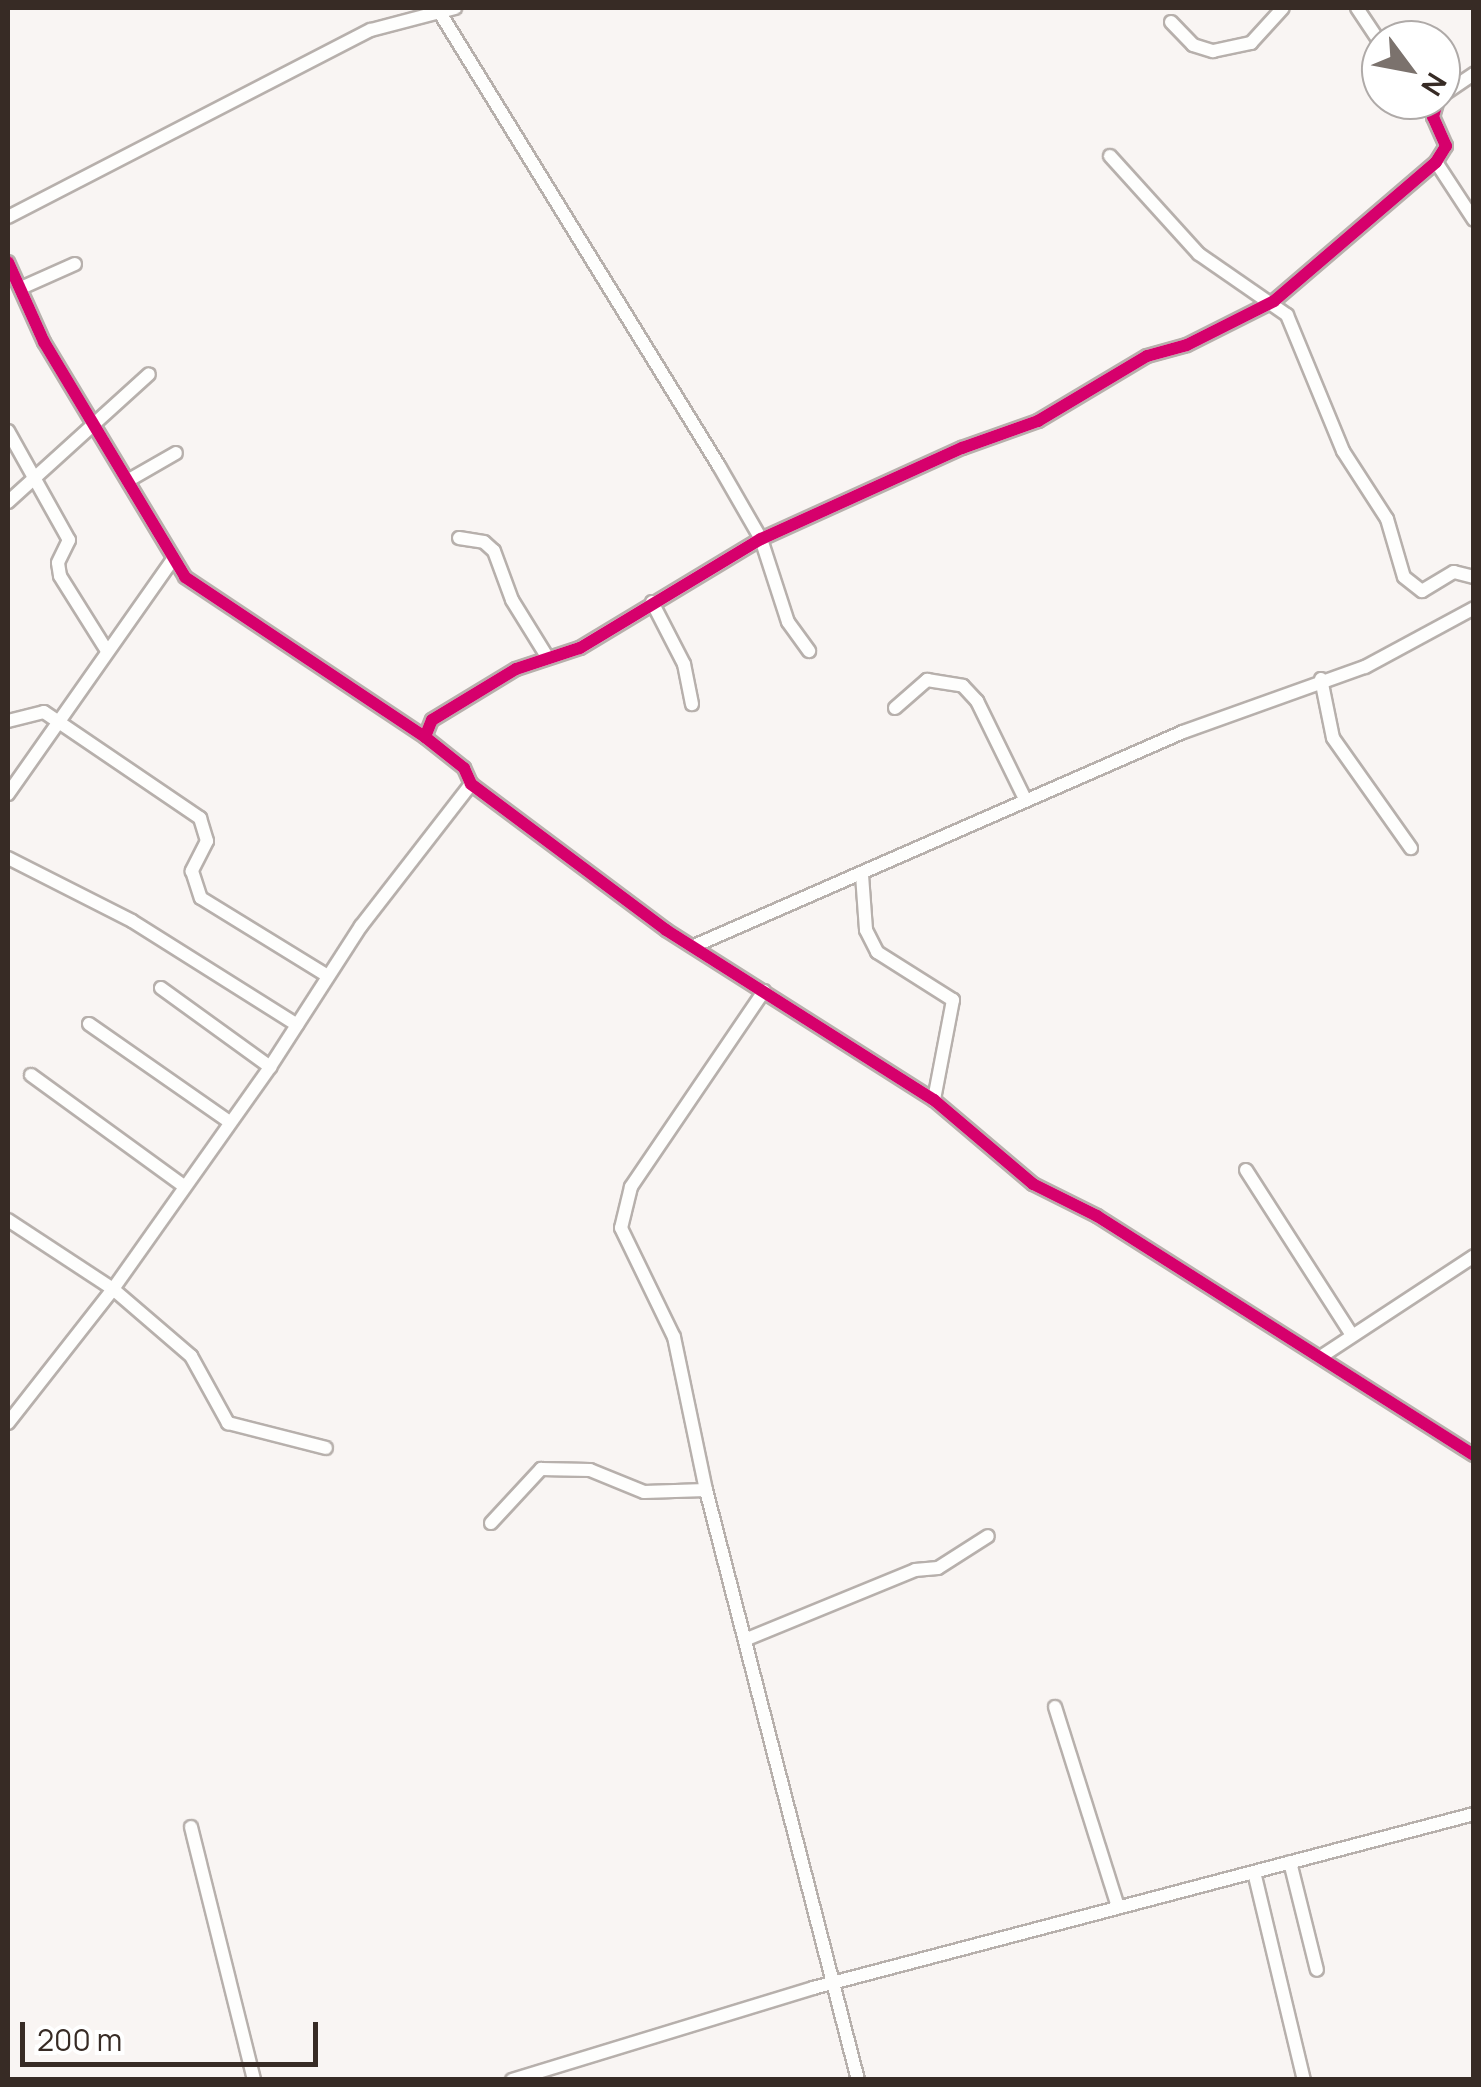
<!DOCTYPE html>
<style>
body{margin:0}
#map{position:relative;width:1481px;height:2087px;overflow:hidden;background:#f9f5f3;font-family:Manrope,sans-serif}
div>[style]{position:absolute}
[style*='--x']{left:calc(var(--x)*1px);top:calc(var(--y)*1px);width:calc(var(--w)*1px);rotate:calc(var(--a)*1deg)}
.roads{filter:drop-shadow(2px 0 #b7b0ac) drop-shadow(-2px 0 #b7b0ac) drop-shadow(0 2px #b7b0ac) drop-shadow(0 -2px #b7b0ac)}
.street>*{height:12px;margin:-6px;padding:0 6px;transform-origin:6px;border-radius:6px;background:#fefefd}
.cycleway>*{height:12px;margin:-6px;padding:0 6px;transform-origin:6px;border-radius:6px;background:#d6006c}
span{translate:-50% -50%;white-space:nowrap;text-align:center;line-height:1.15;-webkit-text-stroke:10px #fff;paint-order:stroke}
.frame{position:absolute;inset:0;border:10px solid #372b25;pointer-events:none}
.north{position:absolute;left:1361px;top:20px;width:100px;height:100px;box-sizing:border-box;background:#fff;border:2px solid #afaaa8;border-radius:50%;rotate:122deg;font-size:28px;font-weight:700;line-height:40px;text-align:center;color:#372b25}
.north::after{content:'';display:block;margin:auto;width:35px;height:45px;background:#7b726d;clip-path:polygon(50% 0,100% 100%,50% 72%,0 100%)}
.scale{position:absolute;left:20px;top:2022px;width:298px;height:45px;box-sizing:border-box;border:5px solid #372b25;border-top:0;padding-left:12px;font-size:30px;line-height:35px;white-space:nowrap;color:#372b25;-webkit-text-stroke:8px #fff;paint-order:stroke}
</style>
<div id="map">
<div class="roads">
<div class="street">
<i style="--x:437;--y:8;--w:538;--a:58.38"></i>
<i style="--x:719;--y:466;--w:84;--a:60.1"></i>
<i style="--x:761;--y:539;--w:87;--a:72"></i>
<i style="--x:788;--y:622;--w:36;--a:54"></i>
<i style="--x:1357;--y:8;--w:43;--a:56.3"></i>
<i style="--x:1171;--y:22;--w:32;--a:46"></i>
<i style="--x:1193;--y:45;--w:21;--a:17"></i>
<i style="--x:1213;--y:51;--w:39;--a:-12"></i>
<i style="--x:1251;--y:43;--w:47;--a:-47.6"></i>
<i style="--x:1441;--y:96;--w:40;--a:-34"></i>
<i style="--x:1415;--y:100;--w:20;--a:24"></i>
<i style="--x:1110;--y:156;--w:132;--a:47.8"></i>
<i style="--x:1199;--y:254;--w:107;--a:34.7"></i>
<i style="--x:1287;--y:315;--w:147;--a:67.6"></i>
<i style="--x:1343;--y:451;--w:81;--a:57.1"></i>
<i style="--x:1387;--y:519;--w:60;--a:73.7"></i>
<i style="--x:1404;--y:577;--w:23;--a:38"></i>
<i style="--x:1422;--y:591;--w:37;--a:-31"></i>
<i style="--x:1454;--y:572;--w:21;--a:14"></i>
<i style="--x:1436;--y:162;--w:69;--a:56.8"></i>
<i style="--x:8;--y:217;--w:408;--a:-27.3"></i>
<i style="--x:371;--y:30;--w:87;--a:-14.7"></i>
<i style="--x:8;--y:262;--w:88;--a:65.8"></i>
<i style="--x:44;--y:342;--w:274;--a:59"></i>
<i style="--x:185;--y:577;--w:288;--a:33.7"></i>
<i style="--x:425;--y:737;--w:50;--a:38.5"></i>
<i style="--x:464;--y:768;--w:17;--a:66"></i>
<i style="--x:471;--y:784;--w:244;--a:36.8"></i>
<i style="--x:666;--y:930;--w:317;--a:32.4"></i>
<i style="--x:934;--y:1100;--w:130;--a:40.3"></i>
<i style="--x:1033;--y:1184;--w:72;--a:26.6"></i>
<i style="--x:1097;--y:1216;--w:446;--a:32.4"></i>
<i style="--x:21;--y:288;--w:59;--a:-24"></i>
<i style="--x:8;--y:431;--w:125;--a:60.8"></i>
<i style="--x:69;--y:540;--w:25;--a:116"></i>
<i style="--x:58;--y:563;--w:13;--a:81"></i>
<i style="--x:60;--y:576;--w:89;--a:57.9"></i>
<i style="--x:129;--y:480;--w:54;--a:-29.9"></i>
<i style="--x:8;--y:502;--w:190;--a:-42.2"></i>
<i style="--x:459;--y:538;--w:25;--a:9"></i>
<i style="--x:484;--y:542;--w:13;--a:42"></i>
<i style="--x:494;--y:551;--w:52;--a:69.8"></i>
<i style="--x:512;--y:600;--w:68;--a:58.2"></i>
<i style="--x:652;--y:602;--w:70;--a:62.7"></i>
<i style="--x:684;--y:664;--w:41;--a:78.7"></i>
<i style="--x:1321;--y:679;--w:60;--a:78.5"></i>
<i style="--x:1333;--y:738;--w:135;--a:54.7"></i>
<i style="--x:895;--y:708;--w:43;--a:-41.2"></i>
<i style="--x:927;--y:680;--w:36;--a:9"></i>
<i style="--x:963;--y:686;--w:21;--a:47"></i>
<i style="--x:977;--y:701;--w:111;--a:63.9"></i>
<i style="--x:8;--y:721;--w:37;--a:-14"></i>
<i style="--x:44;--y:712;--w:189;--a:34.2"></i>
<i style="--x:200;--y:818;--w:24;--a:73"></i>
<i style="--x:207;--y:841;--w:34;--a:117"></i>
<i style="--x:192;--y:871;--w:28;--a:72"></i>
<i style="--x:201;--y:898;--w:149;--a:31.6"></i>
<i style="--x:425;--y:737;--w:18;--a:-68"></i>
<i style="--x:432;--y:720;--w:98;--a:-31.3"></i>
<i style="--x:516;--y:669;--w:67;--a:-18.2"></i>
<i style="--x:580;--y:648;--w:211;--a:-31.1"></i>
<i style="--x:761;--y:539;--w:221;--a:-24.4"></i>
<i style="--x:962;--y:448;--w:81;--a:-19.6"></i>
<i style="--x:1038;--y:421;--w:127;--a:-30.8"></i>
<i style="--x:1147;--y:356;--w:41;--a:-15.4"></i>
<i style="--x:1187;--y:345;--w:97;--a:-26.8"></i>
<i style="--x:1274;--y:301;--w:213;--a:-40.6"></i>
<i style="--x:1436;--y:162;--w:19;--a:-58"></i>
<i style="--x:1446;--y:146;--w:32;--a:-114"></i>
<i style="--x:1433;--y:117;--w:18;--a:-74"></i>
<i style="--x:8;--y:794;--w:284;--a:-54.9"></i>
<i style="--x:8;--y:858;--w:139;--a:26.9"></i>
<i style="--x:132;--y:921;--w:195;--a:32.2"></i>
<i style="--x:862;--y:875;--w:55;--a:85.8"></i>
<i style="--x:866;--y:930;--w:25;--a:63"></i>
<i style="--x:877;--y:952;--w:90;--a:32.3"></i>
<i style="--x:953;--y:1000;--w:102;--a:100.8"></i>
<i style="--x:694;--y:946;--w:534;--a:-23.64"></i>
<i style="--x:1183;--y:732;--w:193;--a:-19.7"></i>
<i style="--x:1365;--y:667;--w:124;--a:-28.4"></i>
<i style="--x:161;--y:988;--w:135;--a:35.9"></i>
<i style="--x:764;--y:991;--w:237;--a:124.2"></i>
<i style="--x:631;--y:1187;--w:42;--a:103.7"></i>
<i style="--x:621;--y:1228;--w:121;--a:64.1"></i>
<i style="--x:674;--y:1337;--w:156;--a:78.2"></i>
<i style="--x:706;--y:1490;--w:609;--a:75.55"></i>
<i style="--x:89;--y:1024;--w:169;--a:34.9"></i>
<i style="--x:31;--y:1075;--w:189;--a:36"></i>
<i style="--x:1246;--y:1170;--w:196;--a:57.3"></i>
<i style="--x:8;--y:1220;--w:126;--a:33.3"></i>
<i style="--x:113;--y:1289;--w:103;--a:40.7"></i>
<i style="--x:191;--y:1356;--w:77;--a:61.1"></i>
<i style="--x:228;--y:1423;--w:101;--a:14.3"></i>
<i style="--x:1322;--y:1356;--w:182;--a:-33.3"></i>
<i style="--x:8;--y:1423;--w:170;--a:-51.9"></i>
<i style="--x:113;--y:1289;--w:272;--a:-54.7"></i>
<i style="--x:270;--y:1067;--w:168;--a:-57.2"></i>
<i style="--x:361;--y:926;--w:180;--a:-52.2"></i>
<i style="--x:491;--y:1523;--w:74;--a:-47.2"></i>
<i style="--x:541;--y:1469;--w:49;--a:1.2"></i>
<i style="--x:590;--y:1470;--w:58;--a:22.2"></i>
<i style="--x:644;--y:1492;--w:62;--a:-1.8"></i>
<i style="--x:747;--y:1639;--w:182;--a:-22.3"></i>
<i style="--x:915;--y:1570;--w:23;--a:-5"></i>
<i style="--x:938;--y:1568;--w:59;--a:-32.6"></i>
<i style="--x:1055;--y:1707;--w:210;--a:72.5"></i>
<i style="--x:191;--y:1827;--w:261;--a:76"></i>
<i style="--x:1290;--y:1862;--w:111;--a:76"></i>
<i style="--x:1254;--y:1872;--w:214;--a:76.5"></i>
<i style="--x:512;--y:2080;--w:315;--a:-17"></i>
<i style="--x:813;--y:1988;--w:684;--a:-14.75"></i>
</div>
</div>
<div class="cycleway">
<i style="--x:8;--y:262;--w:88;--a:65.8"></i>
<i style="--x:44;--y:342;--w:274;--a:59"></i>
<i style="--x:185;--y:577;--w:288;--a:33.7"></i>
<i style="--x:425;--y:737;--w:50;--a:38.5"></i>
<i style="--x:464;--y:768;--w:17;--a:66"></i>
<i style="--x:471;--y:784;--w:244;--a:36.8"></i>
<i style="--x:666;--y:930;--w:317;--a:32.4"></i>
<i style="--x:934;--y:1100;--w:130;--a:40.3"></i>
<i style="--x:1033;--y:1184;--w:72;--a:26.6"></i>
<i style="--x:1097;--y:1216;--w:446;--a:32.4"></i>
<i style="--x:425;--y:737;--w:18;--a:-68"></i>
<i style="--x:432;--y:720;--w:98;--a:-31.3"></i>
<i style="--x:516;--y:669;--w:67;--a:-18.2"></i>
<i style="--x:580;--y:648;--w:211;--a:-31.1"></i>
<i style="--x:761;--y:539;--w:221;--a:-24.4"></i>
<i style="--x:962;--y:448;--w:81;--a:-19.6"></i>
<i style="--x:1038;--y:421;--w:127;--a:-30.8"></i>
<i style="--x:1147;--y:356;--w:41;--a:-15.4"></i>
<i style="--x:1187;--y:345;--w:97;--a:-26.8"></i>
<i style="--x:1274;--y:301;--w:213;--a:-40.6"></i>
<i style="--x:1436;--y:162;--w:19;--a:-58"></i>
<i style="--x:1446;--y:146;--w:32;--a:-114"></i>
<i style="--x:1433;--y:117;--w:18;--a:-74"></i>
</div>
<div class="frame"></div>
<div class="north">N</div>
<div class="scale">200 m</div>
</div>
